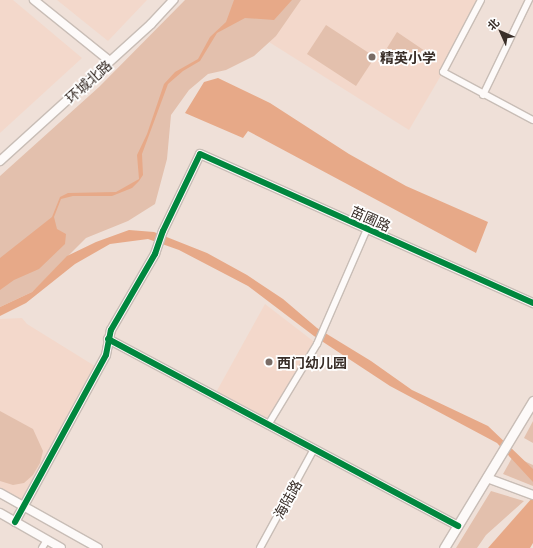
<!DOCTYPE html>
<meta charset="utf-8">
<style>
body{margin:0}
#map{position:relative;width:533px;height:548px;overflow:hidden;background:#efe0d8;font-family:Georgia,"Noto Sans SC",serif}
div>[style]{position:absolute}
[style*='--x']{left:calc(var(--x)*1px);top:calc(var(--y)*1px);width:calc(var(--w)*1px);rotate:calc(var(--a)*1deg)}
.built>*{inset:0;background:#f3d8cb}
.green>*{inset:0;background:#e3c0ad}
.water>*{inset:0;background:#e7a988}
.roads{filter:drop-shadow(1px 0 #c8bdb6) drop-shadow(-1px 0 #c8bdb6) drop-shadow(0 1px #c8bdb6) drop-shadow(0 -1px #c8bdb6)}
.minor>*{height:6px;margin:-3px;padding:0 3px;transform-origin:3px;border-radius:3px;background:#fdfaf9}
.tertiary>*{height:8px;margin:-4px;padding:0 4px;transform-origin:4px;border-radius:4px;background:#fdfaf9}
.secondary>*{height:9px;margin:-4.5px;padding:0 4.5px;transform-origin:4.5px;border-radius:4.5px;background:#fdfaf9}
.cycleway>*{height:6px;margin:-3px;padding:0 3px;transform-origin:3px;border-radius:3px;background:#00873e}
.dots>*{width:11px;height:11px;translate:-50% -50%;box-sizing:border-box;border:2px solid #fff;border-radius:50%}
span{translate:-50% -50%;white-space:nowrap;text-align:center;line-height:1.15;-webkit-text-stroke:3.5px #fff;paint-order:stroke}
.poi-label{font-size:14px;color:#392e28;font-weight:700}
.left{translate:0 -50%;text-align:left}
.street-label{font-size:14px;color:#392e28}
.north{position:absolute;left:481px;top:12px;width:40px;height:40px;-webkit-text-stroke:3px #fff;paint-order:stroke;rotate:315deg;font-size:11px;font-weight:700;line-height:16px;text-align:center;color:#392e28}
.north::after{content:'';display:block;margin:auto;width:14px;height:18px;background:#392e28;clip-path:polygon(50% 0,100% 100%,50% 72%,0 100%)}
</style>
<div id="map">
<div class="built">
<i style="clip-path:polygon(0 0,13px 0,82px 58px,0 133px)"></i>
<i style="clip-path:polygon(57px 0,147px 0,108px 41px)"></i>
<i style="clip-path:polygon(301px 0,481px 0,443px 72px,409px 130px,269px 42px)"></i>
<i style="clip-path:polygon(265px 304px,317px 344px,268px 425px,214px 396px)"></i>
<i style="clip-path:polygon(22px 318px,27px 324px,98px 368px,23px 507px,0 493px,0 319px)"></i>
</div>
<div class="green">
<i style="clip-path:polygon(185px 0,301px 0,276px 36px,254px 56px,226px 70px,208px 74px,189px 90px,171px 115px,167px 159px,155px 204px,128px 221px,86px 238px,32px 292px,0 307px,0 176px,99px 87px)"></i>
<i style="clip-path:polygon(326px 25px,375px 57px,356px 86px,307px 54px)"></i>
<i style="clip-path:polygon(397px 32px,425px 51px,415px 66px,387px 48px)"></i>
<i style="clip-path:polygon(0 411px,33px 429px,43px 451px,40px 463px,33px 475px,24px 483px,13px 485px,0 481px)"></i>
<i style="clip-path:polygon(533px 421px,533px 443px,524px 438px)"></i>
<i style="clip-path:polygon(513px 456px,533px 465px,533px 486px,503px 474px)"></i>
<i style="clip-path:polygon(491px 491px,524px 501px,486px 535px,477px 548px,456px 548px)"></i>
</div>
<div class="water">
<i style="clip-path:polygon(234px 0,292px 0,274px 20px,245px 18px,217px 33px,200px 61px,183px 71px,168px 84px,142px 154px,143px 175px,139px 181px,132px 188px,112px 196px,73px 196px,61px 199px,54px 217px,57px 229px,66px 234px,65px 244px,39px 269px,14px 280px,0 290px,0 258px,52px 217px,60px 197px,68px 193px,116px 192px,139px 179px,137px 155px,147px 134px,164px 84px,175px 72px,198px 59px,210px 37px,226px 22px)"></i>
<i style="clip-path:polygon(218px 78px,270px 103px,349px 154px,406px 186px,488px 222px,476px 253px,248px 131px,243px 138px,185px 113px,204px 82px)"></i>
<i style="clip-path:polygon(129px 230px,154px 232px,207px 253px,247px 275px,283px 299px,317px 328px,371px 361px,412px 390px,488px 426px,533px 469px,533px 482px,497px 443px,390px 386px,314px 336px,248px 286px,179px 250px,148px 239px,110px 244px,75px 264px,26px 303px,0 316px,0 307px,32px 292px,67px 256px,96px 242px)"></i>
<i style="clip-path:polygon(533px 497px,533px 543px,530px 548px,488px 548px)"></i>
</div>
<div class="roads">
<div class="minor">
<i style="--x:481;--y:0;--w:81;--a:117.8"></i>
<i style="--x:443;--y:72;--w:102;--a:28.1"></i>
<i style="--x:483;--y:95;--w:106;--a:-64.2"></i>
<i style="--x:268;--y:425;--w:95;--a:-58.8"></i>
<i style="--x:317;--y:344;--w:125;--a:-66.5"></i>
<i style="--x:42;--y:548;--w:9;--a:-58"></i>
<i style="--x:260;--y:548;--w:113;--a:-61.4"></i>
</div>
<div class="tertiary">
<i style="--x:34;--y:0;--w:97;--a:38.8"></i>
<i style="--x:0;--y:161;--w:204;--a:-42.2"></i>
<i style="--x:151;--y:24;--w:33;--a:-47"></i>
<i style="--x:108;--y:339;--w:397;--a:28.1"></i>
<i style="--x:487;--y:478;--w:49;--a:20.3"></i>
<i style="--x:0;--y:493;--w:112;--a:29.3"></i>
<i style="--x:0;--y:513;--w:70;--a:29.8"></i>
<i style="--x:15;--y:522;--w:190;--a:-61.4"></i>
<i style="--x:106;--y:355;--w:25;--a:-79"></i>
<i style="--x:111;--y:330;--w:88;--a:-59.9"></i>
<i style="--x:155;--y:254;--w:24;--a:-71"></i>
<i style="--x:163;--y:231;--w:85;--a:-64.3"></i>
<i style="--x:200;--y:154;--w:365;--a:24.1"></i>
</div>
<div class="secondary">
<i style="--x:444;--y:548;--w:172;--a:-58.8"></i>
</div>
</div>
<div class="cycleway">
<i style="--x:108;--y:339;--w:397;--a:28.1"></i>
<i style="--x:15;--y:522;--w:190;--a:-61.4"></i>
<i style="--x:106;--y:355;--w:25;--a:-79"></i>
<i style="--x:111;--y:330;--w:88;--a:-59.9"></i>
<i style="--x:155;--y:254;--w:24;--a:-71"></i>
<i style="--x:163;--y:231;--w:85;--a:-64.3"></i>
<i style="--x:200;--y:154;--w:365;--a:24.1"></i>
</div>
<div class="dots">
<i style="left:372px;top:57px;background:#796c66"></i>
<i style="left:269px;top:362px;background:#796c66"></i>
</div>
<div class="poi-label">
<span class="left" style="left:380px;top:57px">精英小学</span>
<span class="left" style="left:277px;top:362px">西门幼儿园</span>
</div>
<div class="street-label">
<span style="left:88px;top:81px;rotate:-42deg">环城北路</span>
<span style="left:371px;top:218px;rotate:24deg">苗圃路</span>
<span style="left:287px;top:499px;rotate:-61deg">海陆路</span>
</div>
<div class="north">北</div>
</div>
